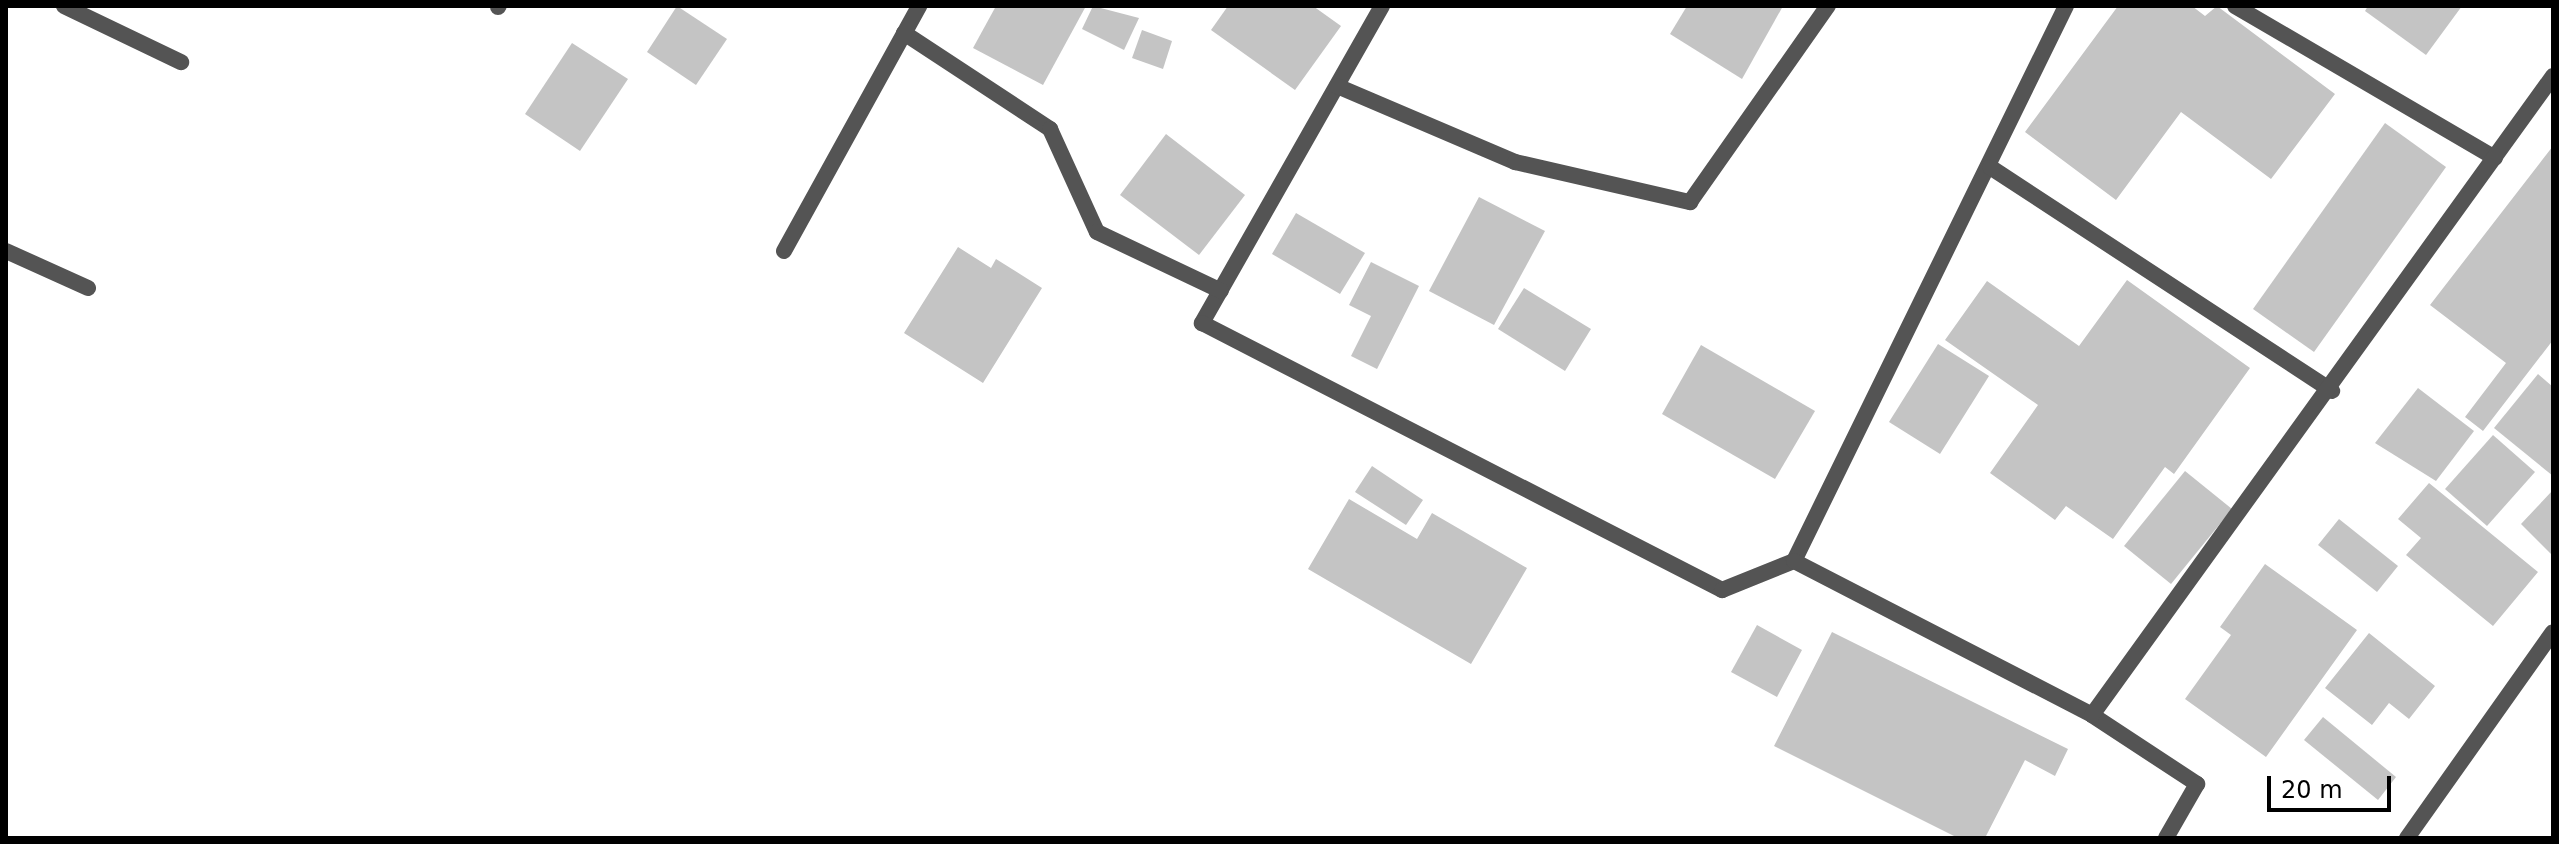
<!DOCTYPE html>
<style>
body{margin:0}
#map{position:relative;width:2559px;height:844px;overflow:hidden;background:#fff;font-family:"DejaVu Sans",sans-serif}
div>[style]{position:absolute}
[style*='--x']{left:calc(var(--x)*1px);top:calc(var(--y)*1px);width:calc(var(--w)*1px);rotate:calc(var(--a)*1deg)}
.building>*{inset:0;background:#c4c4c4}
.street>*{height:16px;margin:-8px;padding:0 8px;transform-origin:8px;border-radius:8px;background:#545454}
span{translate:-50% -50%;white-space:nowrap;text-align:center;line-height:1.15;-webkit-text-stroke:7px #fff;paint-order:stroke}
.frame{position:absolute;inset:0;border:8px solid #000;pointer-events:none}
.scale{position:absolute;left:2267px;top:776px;width:124px;height:36px;box-sizing:border-box;border:4px solid #000;border-top:0;padding-left:10px;font-size:24px;line-height:28px;white-space:nowrap;color:#000;-webkit-text-stroke:6px #fff;paint-order:stroke}
</style>
<div id="map">
<div class="building">
<i style="clip-path:polygon(677px 6px,727px 39px,696px 85px,647px 52px)"></i>
<i style="clip-path:polygon(996px 6px,1086px 6px,1043px 85px,973px 48px)"></i>
<i style="clip-path:polygon(1093px 6px,1139px 18px,1124px 50px,1082px 29px)"></i>
<i style="clip-path:polygon(1228px 6px,1313px 6px,1341px 26px,1295px 90px,1211px 30px)"></i>
<i style="clip-path:polygon(1687px 6px,1783px 6px,1742px 79px,1670px 34px)"></i>
<i style="clip-path:polygon(2118px 6px,2192px 6px,2205px 16px,2217px 6px,2335px 94px,2271px 179px,2181px 112px,2116px 200px,2025px 132px)"></i>
<i style="clip-path:polygon(2368px 6px,2462px 6px,2426px 55px,2365px 11px)"></i>
<i style="clip-path:polygon(1142px 30px,1172px 41px,1163px 69px,1132px 58px)"></i>
<i style="clip-path:polygon(572px 43px,628px 79px,580px 151px,525px 114px)"></i>
<i style="clip-path:polygon(2385px 123px,2446px 167px,2314px 352px,2253px 309px)"></i>
<i style="clip-path:polygon(1166px 134px,1245px 195px,1199px 255px,1120px 195px)"></i>
<i style="clip-path:polygon(2553px 146px,2553px 340px,2483px 431px,2465px 417px,2506px 363px,2430px 305px)"></i>
<i style="clip-path:polygon(1479px 197px,1545px 231px,1494px 325px,1429px 291px)"></i>
<i style="clip-path:polygon(1296px 213px,1365px 253px,1340px 294px,1272px 254px)"></i>
<i style="clip-path:polygon(958px 247px,991px 268px,996px 259px,1042px 288px,983px 383px,904px 333px)"></i>
<i style="clip-path:polygon(1371px 262px,1419px 286px,1377px 369px,1351px 356px,1371px 316px,1349px 305px)"></i>
<i style="clip-path:polygon(2127px 280px,2250px 368px,2174px 474px,2165px 467px,2113px 539px,2066px 506px,2055px 520px,1990px 473px,2038px 405px,1945px 340px,1987px 281px,2079px 346px)"></i>
<i style="clip-path:polygon(1524px 288px,1591px 329px,1565px 371px,1498px 329px)"></i>
<i style="clip-path:polygon(1938px 344px,1989px 376px,1940px 454px,1889px 422px)"></i>
<i style="clip-path:polygon(1701px 345px,1815px 411px,1775px 479px,1662px 414px)"></i>
<i style="clip-path:polygon(2538px 374px,2553px 387px,2553px 476px,2494px 428px)"></i>
<i style="clip-path:polygon(2418px 388px,2474px 431px,2436px 481px,2375px 443px)"></i>
<i style="clip-path:polygon(2493px 435px,2535px 472px,2487px 526px,2445px 489px)"></i>
<i style="clip-path:polygon(1372px 466px,1423px 500px,1406px 525px,1355px 492px)"></i>
<i style="clip-path:polygon(2185px 471px,2232px 509px,2171px 584px,2124px 546px)"></i>
<i style="clip-path:polygon(2429px 483px,2538px 572px,2493px 626px,2406px 555px,2421px 538px,2398px 519px)"></i>
<i style="clip-path:polygon(2553px 490px,2553px 556px,2521px 524px)"></i>
<i style="clip-path:polygon(1349px 499px,1417px 539px,1432px 513px,1527px 568px,1471px 664px,1308px 569px)"></i>
<i style="clip-path:polygon(2339px 519px,2398px 566px,2377px 592px,2318px 545px)"></i>
<i style="clip-path:polygon(2265px 564px,2357px 630px,2266px 757px,2185px 699px,2231px 635px,2220px 627px)"></i>
<i style="clip-path:polygon(1757px 625px,1802px 650px,1777px 697px,1731px 672px)"></i>
<i style="clip-path:polygon(1832px 632px,2068px 749px,2055px 776px,2025px 760px,1985px 838px,1958px 838px,1774px 746px)"></i>
<i style="clip-path:polygon(2369px 633px,2435px 686px,2409px 719px,2389px 703px,2372px 725px,2325px 688px)"></i>
<i style="clip-path:polygon(2323px 717px,2396px 777px,2378px 800px,2304px 740px)"></i>
</div>
<div class="street">
<i style="--x:64;--y:6;--w:130;--a:25.6"></i>
<i style="--x:1382;--y:6;--w:365;--a:119.6"></i>
<i style="--x:1202;--y:323;--w:585;--a:27.18"></i>
<i style="--x:1722;--y:590;--w:78;--a:-21.9"></i>
<i style="--x:2066;--y:6;--w:618;--a:116.11"></i>
<i style="--x:1794;--y:561;--w:335;--a:27.3"></i>
<i style="--x:2092;--y:715;--w:126;--a:33.3"></i>
<i style="--x:2197;--y:784;--w:62;--a:119.9"></i>
<i style="--x:2235;--y:6;--w:301;--a:30.3"></i>
<i style="--x:498;--y:7;--w:1;--a:-45"></i>
<i style="--x:904;--y:33;--w:175;--a:33.3"></i>
<i style="--x:1050;--y:129;--w:113;--a:65.5"></i>
<i style="--x:1097;--y:232;--w:137;--a:25.4"></i>
<i style="--x:1337;--y:86;--w:194;--a:23.1"></i>
<i style="--x:1515;--y:162;--w:180;--a:12.9"></i>
<i style="--x:1690;--y:202;--w:240;--a:-54.9"></i>
<i style="--x:1990;--y:167;--w:409;--a:33.2"></i>
<i style="--x:6;--y:251;--w:90;--a:24.3"></i>
<i style="--x:784;--y:251;--w:280;--a:-61.1"></i>
<i style="--x:2092;--y:715;--w:788;--a:-54.19"></i>
<i style="--x:2407;--y:838;--w:252;--a:-54.7"></i>
</div>
<div class="frame"></div>
<div class="scale">20 m</div>
</div>
